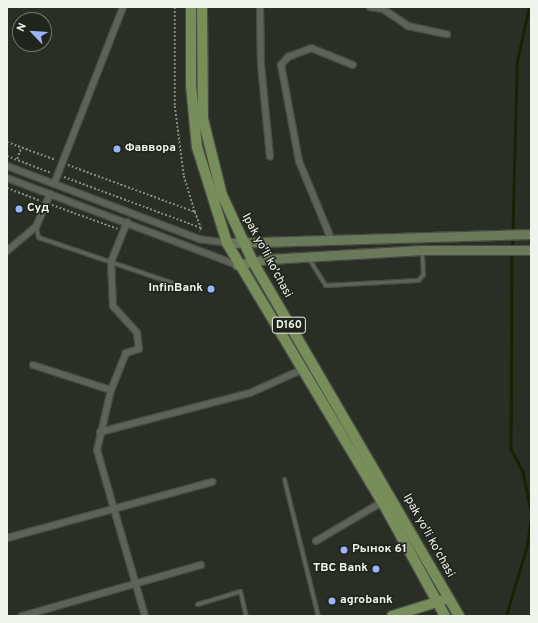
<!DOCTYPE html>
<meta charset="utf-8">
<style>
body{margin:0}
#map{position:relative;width:538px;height:623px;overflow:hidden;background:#2a2f25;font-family:Overpass,sans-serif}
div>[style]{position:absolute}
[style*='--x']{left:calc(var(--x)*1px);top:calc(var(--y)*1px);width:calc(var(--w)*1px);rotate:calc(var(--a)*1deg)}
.stream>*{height:2.5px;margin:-1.25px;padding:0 1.25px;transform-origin:1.25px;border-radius:1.25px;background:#142300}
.path>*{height:1.5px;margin-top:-0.75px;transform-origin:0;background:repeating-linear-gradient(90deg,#868a81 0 2px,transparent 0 4px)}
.roads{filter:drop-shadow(1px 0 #484c44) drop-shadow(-1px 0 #484c44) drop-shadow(0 1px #484c44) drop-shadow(0 -1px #484c44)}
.service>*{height:3px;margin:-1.5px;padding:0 1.5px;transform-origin:1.5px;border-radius:1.5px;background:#5d6357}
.minor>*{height:6px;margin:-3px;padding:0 3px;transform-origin:3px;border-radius:3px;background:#5d6357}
.secondary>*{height:9px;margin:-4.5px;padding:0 4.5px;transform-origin:4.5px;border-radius:4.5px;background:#6a7959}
.primary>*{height:10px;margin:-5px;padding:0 5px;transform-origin:5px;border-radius:5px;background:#778e5b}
.dots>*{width:11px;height:11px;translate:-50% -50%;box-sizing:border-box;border:2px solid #20251b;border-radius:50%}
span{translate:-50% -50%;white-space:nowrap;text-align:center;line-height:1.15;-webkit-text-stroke:3px #20251b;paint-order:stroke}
.shield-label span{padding:1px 3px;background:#20251b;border:1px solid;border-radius:3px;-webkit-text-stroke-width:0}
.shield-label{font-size:11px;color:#f1f4ed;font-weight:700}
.poi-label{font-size:12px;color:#f1f4ed;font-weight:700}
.left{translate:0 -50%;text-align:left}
.right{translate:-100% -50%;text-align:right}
.street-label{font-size:12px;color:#f1f4ed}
.frame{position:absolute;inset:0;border:8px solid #f1f4ed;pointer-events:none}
.north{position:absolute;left:12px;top:12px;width:40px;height:40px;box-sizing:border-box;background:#20251b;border:1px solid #74786f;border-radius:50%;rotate:295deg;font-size:11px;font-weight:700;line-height:16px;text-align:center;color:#f1f4ed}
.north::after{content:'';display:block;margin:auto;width:14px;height:18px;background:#9cb4fd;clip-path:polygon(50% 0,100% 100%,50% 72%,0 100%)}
</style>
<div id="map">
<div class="stream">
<i style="--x:512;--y:247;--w:186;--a:-88.5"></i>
<i style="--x:517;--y:61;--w:55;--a:-77.5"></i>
<i style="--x:512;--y:252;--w:197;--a:90.3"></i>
<i style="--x:511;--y:449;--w:26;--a:62"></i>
<i style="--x:523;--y:472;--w:39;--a:78"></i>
<i style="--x:506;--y:616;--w:74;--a:-73.5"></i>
<i style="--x:527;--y:545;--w:27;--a:-82"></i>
</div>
<div class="path">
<i style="--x:175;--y:7;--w:99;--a:90"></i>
<i style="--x:175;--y:106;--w:71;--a:82.7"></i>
<i style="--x:184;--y:176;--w:38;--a:73"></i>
<i style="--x:7;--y:142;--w:52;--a:20.2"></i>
<i style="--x:7;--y:156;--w:47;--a:21.1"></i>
<i style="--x:17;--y:159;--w:12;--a:-70"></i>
<i style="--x:68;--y:165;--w:135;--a:20.3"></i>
<i style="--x:195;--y:212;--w:17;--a:69"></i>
<i style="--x:64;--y:177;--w:146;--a:20.4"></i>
<i style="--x:201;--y:228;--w:4;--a:104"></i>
<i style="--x:7;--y:188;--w:36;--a:21"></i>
<i style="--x:52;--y:205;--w:70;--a:20"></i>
</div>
<div class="roads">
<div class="service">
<i style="--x:36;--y:228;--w:9;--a:77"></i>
<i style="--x:38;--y:237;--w:149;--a:18.8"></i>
<i style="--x:309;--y:259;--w:31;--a:58"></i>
<i style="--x:325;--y:285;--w:93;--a:-3.1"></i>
<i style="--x:418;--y:280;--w:8;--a:-50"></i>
<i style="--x:423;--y:274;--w:22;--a:-93"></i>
<i style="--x:284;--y:479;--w:141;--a:76.1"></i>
<i style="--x:197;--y:604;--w:45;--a:-16.8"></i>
<i style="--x:240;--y:591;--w:26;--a:77"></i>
</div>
<div class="minor">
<i style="--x:260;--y:7;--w:58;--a:89"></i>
<i style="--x:261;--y:65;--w:92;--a:84.4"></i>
<i style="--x:370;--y:7;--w:13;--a:9"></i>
<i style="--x:383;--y:9;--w:30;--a:34"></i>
<i style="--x:408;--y:26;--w:40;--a:12"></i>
<i style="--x:7;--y:166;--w:205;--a:20.8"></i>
<i style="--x:199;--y:239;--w:28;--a:8"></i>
<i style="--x:7;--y:178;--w:246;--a:20.7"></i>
<i style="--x:54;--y:184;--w:190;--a:-68.7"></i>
<i style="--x:127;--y:222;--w:43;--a:111.8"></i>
<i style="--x:111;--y:262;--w:44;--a:87.4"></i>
<i style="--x:113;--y:306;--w:36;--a:48"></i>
<i style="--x:137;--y:333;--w:16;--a:83"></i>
<i style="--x:139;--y:349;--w:14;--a:163"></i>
<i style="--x:126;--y:353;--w:40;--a:112"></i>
<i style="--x:111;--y:390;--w:62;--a:103.1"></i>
<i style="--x:97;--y:450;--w:173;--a:73.9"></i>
<i style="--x:332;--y:241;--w:87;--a:-112.4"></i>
<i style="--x:299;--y:161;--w:98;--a:-100.6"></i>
<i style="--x:281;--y:65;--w:11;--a:-49"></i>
<i style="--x:288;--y:57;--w:25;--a:-21"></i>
<i style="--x:311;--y:48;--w:45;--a:22"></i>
<i style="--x:7;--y:251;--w:38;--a:-40"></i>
<i style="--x:36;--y:227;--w:36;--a:-67"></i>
<i style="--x:33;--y:365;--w:82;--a:17.8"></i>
<i style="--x:100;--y:432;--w:155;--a:-14.6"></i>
<i style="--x:250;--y:393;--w:56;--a:-24.3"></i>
<i style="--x:7;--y:538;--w:213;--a:-15.3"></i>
<i style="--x:316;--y:541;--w:77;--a:-30.6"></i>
<i style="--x:22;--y:616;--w:186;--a:-15.9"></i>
</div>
<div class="secondary">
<i style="--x:227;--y:243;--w:304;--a:-1.7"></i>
<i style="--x:237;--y:265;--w:33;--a:-11"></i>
<i style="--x:269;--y:259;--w:153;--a:-3.4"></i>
<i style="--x:422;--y:250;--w:109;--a:0"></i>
</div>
<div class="primary">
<i style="--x:191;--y:7;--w:78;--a:90"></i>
<i style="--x:191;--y:85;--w:62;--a:84.5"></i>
<i style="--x:197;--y:147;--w:101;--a:72.6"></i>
<i style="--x:227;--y:243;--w:305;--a:59.1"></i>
<i style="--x:384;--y:505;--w:127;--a:61.2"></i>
<i style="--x:202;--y:7;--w:112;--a:89.5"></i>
<i style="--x:203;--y:119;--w:78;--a:76"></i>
<i style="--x:222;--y:195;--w:74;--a:65.2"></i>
<i style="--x:253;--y:262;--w:410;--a:59.8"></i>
<i style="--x:392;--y:616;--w:53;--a:-17.4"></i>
</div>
</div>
<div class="dots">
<i style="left:117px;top:149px;background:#9cb4fd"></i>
<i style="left:19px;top:209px;background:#9cb4fd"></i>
<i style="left:211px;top:289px;background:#9cb4fd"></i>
<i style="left:344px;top:550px;background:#9cb4fd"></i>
<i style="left:376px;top:569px;background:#9cb4fd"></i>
<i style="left:332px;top:601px;background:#9cb4fd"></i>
</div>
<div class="shield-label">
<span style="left:289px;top:325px">D160</span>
</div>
<div class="poi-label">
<span class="left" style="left:125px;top:149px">Фаввора</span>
<span class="left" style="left:27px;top:209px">Суд</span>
<span class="right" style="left:203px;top:289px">InfinBank</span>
<span class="left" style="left:352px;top:550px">Рынок 61</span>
<span class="right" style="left:368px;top:569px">TBC Bank</span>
<span class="left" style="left:340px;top:601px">agrobank</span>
</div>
<div class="street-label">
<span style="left:266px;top:256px;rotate:62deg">Ipak yo'li ko'chasi</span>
<span style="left:428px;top:536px;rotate:61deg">Ipak yo'li ko'chasi</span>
</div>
<div class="frame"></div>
<div class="north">N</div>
</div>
